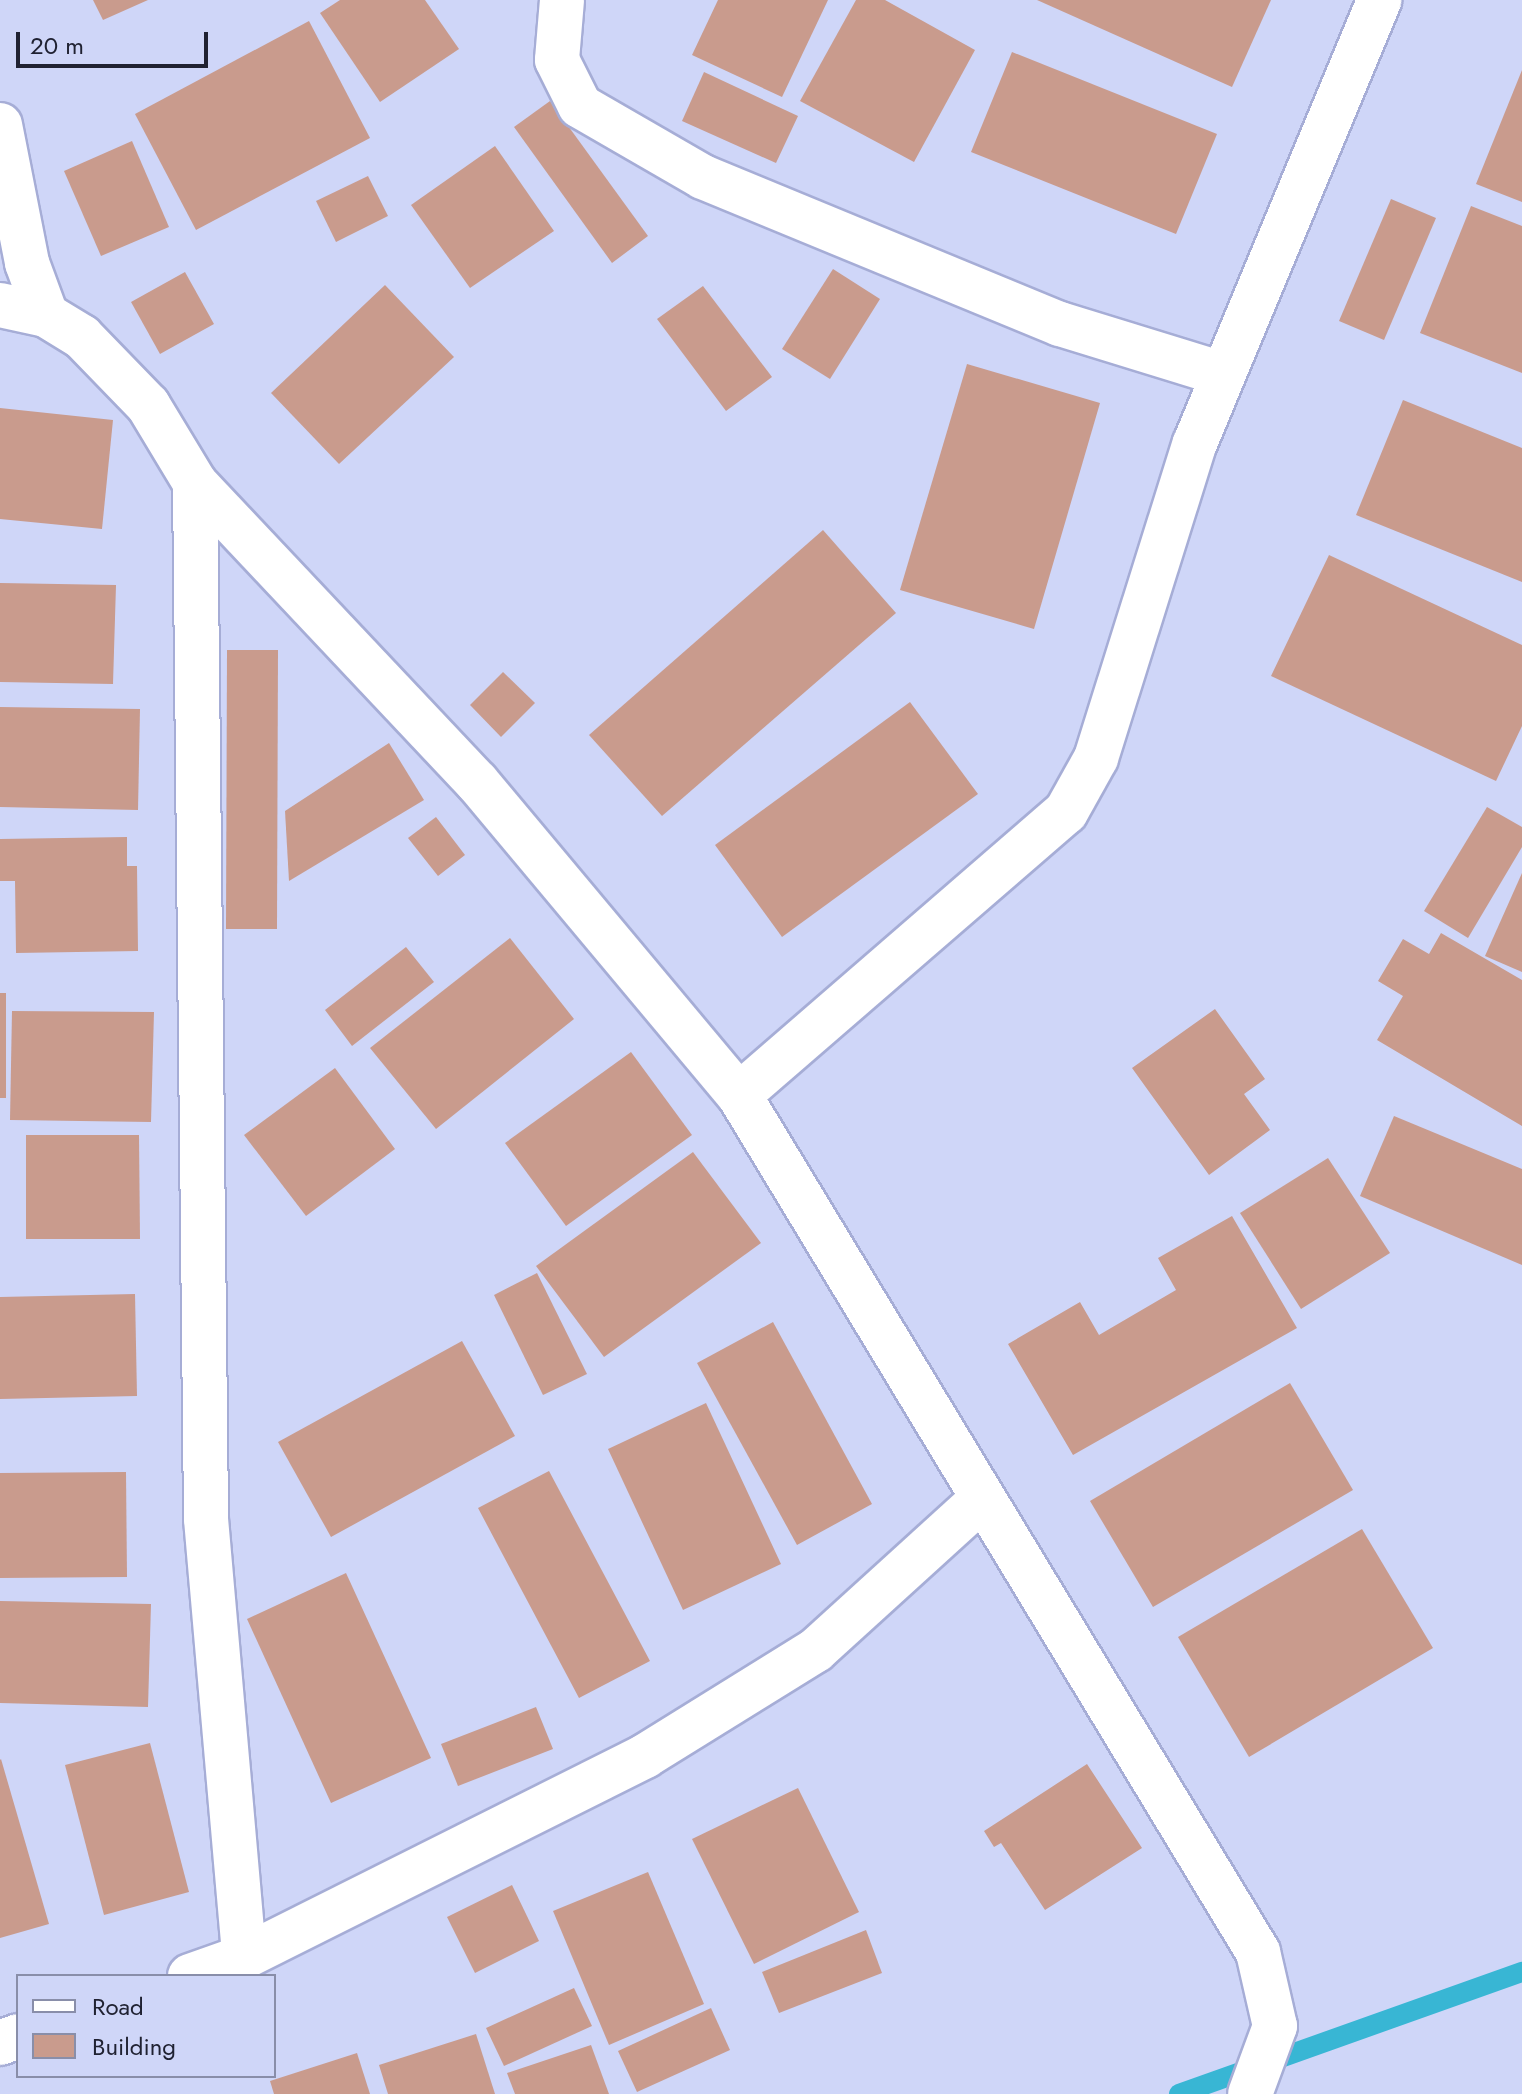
<!DOCTYPE html>
<style>
body{margin:0}
#map{position:relative;width:1522px;height:2094px;overflow:hidden;background:#cfd6f8;font-family:Jost,sans-serif}
div>[style]{position:absolute}
[style*='--x']{left:calc(var(--x)*1px);top:calc(var(--y)*1px);width:calc(var(--w)*1px);rotate:calc(var(--a)*1deg)}
.stream>*{height:20px;margin:-10px;padding:0 10px;transform-origin:10px;border-radius:10px;background:#38b6d4}
.building>*{inset:0;background:#c99b8d}
.roads{filter:drop-shadow(2px 0 #a6add6) drop-shadow(-2px 0 #a6add6) drop-shadow(0 2px #a6add6) drop-shadow(0 -2px #a6add6)}
.minor>*{height:44px;margin:-22px;padding:0 22px;transform-origin:22px;border-radius:22px;background:#fff}
span{translate:-50% -50%;white-space:nowrap;text-align:center;line-height:1.15;-webkit-text-stroke:7px #cfd6f8;paint-order:stroke}
.legend{position:absolute;left:16px;top:1974px;width:260px;height:104px;box-sizing:border-box;background:#cfd6f8;border:2px solid #898ea9;margin:0;padding:10px 14px;list-style:none;font-size:24px;color:#202232}
.legend li{display:flex;align-items:center;gap:16px;height:40px}
.legend b{width:40px;border:2px solid #898ea9}
.scale{position:absolute;left:16px;top:32px;width:192px;height:36px;box-sizing:border-box;border:4px solid #202232;border-top:0;padding-left:10px;font-size:24px;line-height:28px;white-space:nowrap;color:#202232;-webkit-text-stroke:6px #cfd6f8;paint-order:stroke}
</style>
<div id="map">
<div class="stream">
<i style="--x:1179;--y:2094;--w:364;--a:-19.6"></i>
</div>
<div class="building">
<i style="clip-path:polygon(93px 0,148px 0,103px 20px)"></i>
<i style="clip-path:polygon(340px 0,425px 0,459px 49px,380px 102px,320px 13px)"></i>
<i style="clip-path:polygon(718px 0,828px 0,782px 97px,692px 55px)"></i>
<i style="clip-path:polygon(856px 0,885px 0,975px 50px,914px 162px,800px 101px)"></i>
<i style="clip-path:polygon(1037px 0,1271px 0,1232px 87px)"></i>
<i style="clip-path:polygon(309px 21px,370px 138px,196px 230px,135px 114px)"></i>
<i style="clip-path:polygon(1012px 52px,1217px 134px,1176px 234px,971px 152px)"></i>
<i style="clip-path:polygon(1522px 70px,1522px 202px,1476px 184px)"></i>
<i style="clip-path:polygon(704px 72px,798px 116px,776px 163px,682px 121px)"></i>
<i style="clip-path:polygon(550px 101px,648px 236px,612px 263px,514px 127px)"></i>
<i style="clip-path:polygon(132px 141px,169px 227px,101px 256px,64px 171px)"></i>
<i style="clip-path:polygon(495px 146px,554px 231px,470px 288px,411px 205px)"></i>
<i style="clip-path:polygon(368px 176px,388px 216px,336px 242px,316px 201px)"></i>
<i style="clip-path:polygon(1391px 199px,1436px 218px,1384px 340px,1339px 321px)"></i>
<i style="clip-path:polygon(1471px 206px,1522px 226px,1522px 373px,1420px 333px)"></i>
<i style="clip-path:polygon(833px 269px,880px 299px,830px 379px,782px 349px)"></i>
<i style="clip-path:polygon(185px 272px,214px 324px,160px 354px,131px 302px)"></i>
<i style="clip-path:polygon(385px 285px,454px 357px,339px 464px,271px 393px)"></i>
<i style="clip-path:polygon(703px 286px,772px 377px,726px 411px,657px 319px)"></i>
<i style="clip-path:polygon(967px 364px,1100px 403px,1034px 629px,900px 590px)"></i>
<i style="clip-path:polygon(1403px 400px,1522px 448px,1522px 582px,1356px 515px)"></i>
<i style="clip-path:polygon(0 408px,113px 420px,102px 529px,0 519px)"></i>
<i style="clip-path:polygon(823px 530px,896px 613px,662px 816px,589px 735px)"></i>
<i style="clip-path:polygon(1329px 555px,1522px 645px,1522px 726px,1496px 781px,1271px 676px)"></i>
<i style="clip-path:polygon(0 583px,116px 585px,113px 684px,0 682px)"></i>
<i style="clip-path:polygon(227px 650px,278px 650px,277px 929px,226px 929px)"></i>
<i style="clip-path:polygon(503px 672px,535px 703px,501px 737px,470px 705px)"></i>
<i style="clip-path:polygon(910px 702px,978px 794px,782px 937px,715px 845px)"></i>
<i style="clip-path:polygon(0 707px,140px 709px,138px 810px,0 807px)"></i>
<i style="clip-path:polygon(389px 743px,424px 800px,289px 881px,285px 811px)"></i>
<i style="clip-path:polygon(1487px 807px,1522px 827px,1522px 847px,1468px 938px,1424px 911px)"></i>
<i style="clip-path:polygon(436px 817px,465px 855px,438px 876px,408px 838px)"></i>
<i style="clip-path:polygon(127px 837px,127px 866px,137px 866px,138px 951px,16px 953px,15px 881px,0 881px,0 839px)"></i>
<i style="clip-path:polygon(1522px 873px,1522px 972px,1485px 956px)"></i>
<i style="clip-path:polygon(1441px 933px,1522px 980px,1522px 1126px,1377px 1040px,1403px 996px,1378px 981px,1403px 939px,1429px 954px)"></i>
<i style="clip-path:polygon(510px 938px,574px 1019px,436px 1129px,370px 1048px)"></i>
<i style="clip-path:polygon(406px 947px,434px 982px,352px 1046px,325px 1010px)"></i>
<i style="clip-path:polygon(0 993px,6px 993px,6px 1098px,0 1098px)"></i>
<i style="clip-path:polygon(1215px 1009px,1265px 1079px,1244px 1094px,1270px 1130px,1209px 1175px,1132px 1068px)"></i>
<i style="clip-path:polygon(12px 1011px,154px 1012px,151px 1122px,10px 1120px)"></i>
<i style="clip-path:polygon(631px 1052px,692px 1135px,566px 1226px,505px 1143px)"></i>
<i style="clip-path:polygon(335px 1068px,395px 1149px,306px 1216px,244px 1135px)"></i>
<i style="clip-path:polygon(1394px 1116px,1522px 1169px,1522px 1265px,1360px 1196px)"></i>
<i style="clip-path:polygon(26px 1135px,139px 1135px,140px 1239px,26px 1239px)"></i>
<i style="clip-path:polygon(693px 1152px,761px 1243px,604px 1357px,536px 1266px)"></i>
<i style="clip-path:polygon(1328px 1158px,1390px 1253px,1301px 1309px,1240px 1213px)"></i>
<i style="clip-path:polygon(1232px 1216px,1297px 1328px,1073px 1455px,1008px 1344px,1080px 1302px,1099px 1335px,1176px 1290px,1158px 1258px)"></i>
<i style="clip-path:polygon(537px 1273px,587px 1374px,543px 1395px,494px 1295px)"></i>
<i style="clip-path:polygon(135px 1294px,137px 1396px,0 1399px,0 1297px)"></i>
<i style="clip-path:polygon(773px 1322px,872px 1504px,797px 1545px,697px 1363px)"></i>
<i style="clip-path:polygon(462px 1341px,515px 1436px,331px 1537px,278px 1442px)"></i>
<i style="clip-path:polygon(1290px 1383px,1353px 1490px,1153px 1607px,1090px 1501px)"></i>
<i style="clip-path:polygon(706px 1403px,781px 1564px,683px 1610px,608px 1449px)"></i>
<i style="clip-path:polygon(549px 1471px,650px 1661px,579px 1698px,478px 1508px)"></i>
<i style="clip-path:polygon(126px 1472px,127px 1577px,0 1578px,0 1473px)"></i>
<i style="clip-path:polygon(1362px 1529px,1433px 1648px,1249px 1757px,1178px 1637px)"></i>
<i style="clip-path:polygon(346px 1573px,431px 1758px,331px 1803px,247px 1619px)"></i>
<i style="clip-path:polygon(0 1601px,151px 1604px,148px 1707px,0 1703px)"></i>
<i style="clip-path:polygon(536px 1707px,553px 1749px,458px 1786px,441px 1744px)"></i>
<i style="clip-path:polygon(150px 1743px,189px 1892px,104px 1915px,65px 1765px)"></i>
<i style="clip-path:polygon(1px 1759px,49px 1924px,0 1938px,0 1760px)"></i>
<i style="clip-path:polygon(1087px 1764px,1142px 1848px,1045px 1910px,1001px 1843px,994px 1847px,984px 1831px)"></i>
<i style="clip-path:polygon(798px 1788px,859px 1912px,754px 1964px,692px 1839px)"></i>
<i style="clip-path:polygon(648px 1872px,704px 2004px,609px 2045px,553px 1911px)"></i>
<i style="clip-path:polygon(512px 1885px,539px 1941px,475px 1973px,447px 1917px)"></i>
<i style="clip-path:polygon(866px 1930px,882px 1973px,779px 2013px,762px 1972px)"></i>
<i style="clip-path:polygon(574px 1988px,592px 2026px,504px 2066px,486px 2028px)"></i>
<i style="clip-path:polygon(711px 2008px,730px 2050px,637px 2092px,618px 2051px)"></i>
<i style="clip-path:polygon(476px 2034px,495px 2094px,388px 2094px,379px 2065px)"></i>
<i style="clip-path:polygon(591px 2045px,609px 2094px,515px 2094px,507px 2073px)"></i>
<i style="clip-path:polygon(357px 2053px,370px 2094px,274px 2094px,270px 2081px)"></i>
</div>
<div class="roads">
<div class="minor">
<i style="--x:562;--y:0;--w:60;--a:94.8"></i>
<i style="--x:557;--y:60;--w:51;--a:63.4"></i>
<i style="--x:580;--y:106;--w:142;--a:30"></i>
<i style="--x:703;--y:177;--w:386;--a:22.4"></i>
<i style="--x:1060;--y:324;--w:170;--a:17.1"></i>
<i style="--x:0;--y:125;--w:141;--a:78.9"></i>
<i style="--x:27;--y:263;--w:55;--a:69.9"></i>
<i style="--x:0;--y:305;--w:47;--a:12.3"></i>
<i style="--x:46;--y:315;--w:42;--a:31.4"></i>
<i style="--x:82;--y:337;--w:95;--a:45.9"></i>
<i style="--x:148;--y:405;--w:91;--a:58.9"></i>
<i style="--x:195;--y:483;--w:411;--a:46.7"></i>
<i style="--x:477;--y:782;--w:408;--a:50.1"></i>
<i style="--x:739;--y:1095;--w:1002;--a:58.8"></i>
<i style="--x:1258;--y:1952;--w:76;--a:77.1"></i>
<i style="--x:1275;--y:2026;--w:72;--a:110.2"></i>
<i style="--x:195;--y:483;--w:1036;--a:89.39"></i>
<i style="--x:206;--y:1519;--w:440;--a:85"></i>
<i style="--x:739;--y:1095;--w:432;--a:-40.9"></i>
<i style="--x:1066;--y:812;--w:62;--a:-60.9"></i>
<i style="--x:1096;--y:758;--w:330;--a:-72.6"></i>
<i style="--x:1195;--y:443;--w:480;--a:-67.4"></i>
<i style="--x:190;--y:1976;--w:57;--a:-19.4"></i>
<i style="--x:244;--y:1957;--w:449;--a:-26.6"></i>
<i style="--x:645;--y:1756;--w:201;--a:-31.8"></i>
<i style="--x:816;--y:1650;--w:224;--a:-42.3"></i>
<i style="--x:0;--y:2043;--w:19;--a:-21"></i>
</div>
</div>
<ul class="legend">
<li><b style="height:10px;background:#fff"></b>Road</li>
<li><b style="height:22px;background:#c99b8d"></b>Building</li>
</ul>
<div class="scale">20 m</div>
</div>
